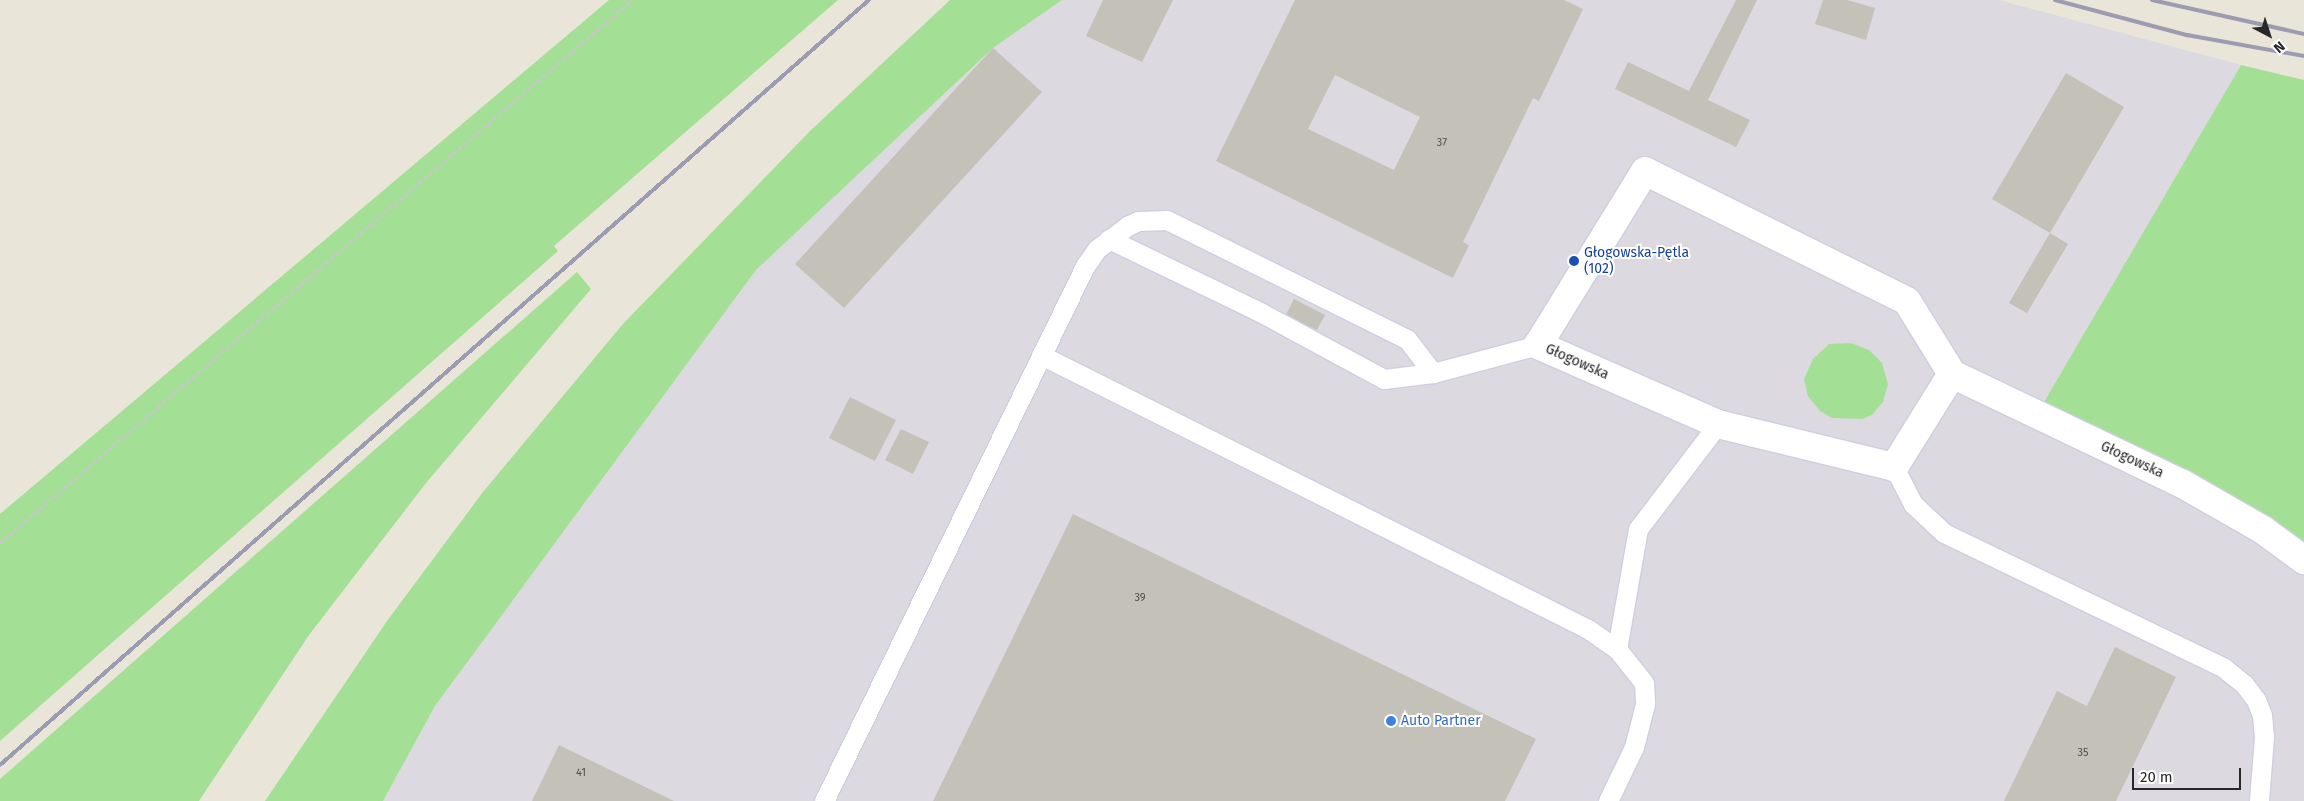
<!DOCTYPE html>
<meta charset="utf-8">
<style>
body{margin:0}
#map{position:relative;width:2304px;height:801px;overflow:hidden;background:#e9e5d8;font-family:"Fira Sans",sans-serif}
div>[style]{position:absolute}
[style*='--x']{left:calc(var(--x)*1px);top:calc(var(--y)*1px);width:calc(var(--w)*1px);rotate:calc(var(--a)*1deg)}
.industrial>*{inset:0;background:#ddd9e1}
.green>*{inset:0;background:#a3e095}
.building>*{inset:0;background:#c4c1b8}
.path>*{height:3px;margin-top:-1.5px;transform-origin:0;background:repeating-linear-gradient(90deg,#c7c7c7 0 4px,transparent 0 6.5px)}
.roads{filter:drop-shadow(1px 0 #cdcee0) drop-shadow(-1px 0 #cdcee0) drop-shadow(0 1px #cdcee0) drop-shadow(0 -1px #cdcee0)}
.service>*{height:19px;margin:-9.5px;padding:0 9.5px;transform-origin:9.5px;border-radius:9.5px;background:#fff}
.minor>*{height:28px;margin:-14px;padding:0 14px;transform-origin:14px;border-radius:14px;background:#fff}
.rail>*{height:4px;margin:-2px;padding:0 2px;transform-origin:2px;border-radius:2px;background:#9b9bb1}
.dots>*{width:14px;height:14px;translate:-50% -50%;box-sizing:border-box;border:2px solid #fff;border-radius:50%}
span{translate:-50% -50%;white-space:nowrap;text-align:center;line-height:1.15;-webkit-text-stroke:4px #fff;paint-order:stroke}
.number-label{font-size:11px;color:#4e4e4b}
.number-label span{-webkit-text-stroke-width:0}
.transit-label{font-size:14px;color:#164399}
.left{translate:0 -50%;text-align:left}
.street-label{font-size:14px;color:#272727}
.shop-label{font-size:14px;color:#366cbe}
.north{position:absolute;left:2244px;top:10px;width:50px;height:50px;-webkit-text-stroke:4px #fff;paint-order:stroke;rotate:140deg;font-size:14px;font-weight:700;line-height:20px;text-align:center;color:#272727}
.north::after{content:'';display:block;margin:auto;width:18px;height:22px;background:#272727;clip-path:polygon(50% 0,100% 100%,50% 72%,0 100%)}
.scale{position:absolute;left:2132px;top:768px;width:109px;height:22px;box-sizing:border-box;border:2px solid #272727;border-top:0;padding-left:6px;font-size:15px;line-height:18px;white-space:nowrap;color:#272727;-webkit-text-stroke:4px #fff;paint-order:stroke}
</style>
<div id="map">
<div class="industrial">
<i style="clip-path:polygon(1062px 0,1999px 0,2241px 65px,2037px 414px,2304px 560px,2304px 801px,383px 801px,435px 706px,756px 270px,993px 48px)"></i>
</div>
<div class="green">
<i style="clip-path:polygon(609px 0,838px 0,554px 246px,558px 251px,0 741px,0 514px)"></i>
<i style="clip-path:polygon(950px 0,1062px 0,993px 48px,756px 270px,435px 706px,383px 801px,265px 801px,387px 621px,483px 492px,622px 325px,810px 131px)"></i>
<i style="clip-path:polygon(2241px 65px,2304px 80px,2304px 560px,2037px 414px)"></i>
<i style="clip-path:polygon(577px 272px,591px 289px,426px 483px,309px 635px,199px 801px,0 801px,0 779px)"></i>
<i style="clip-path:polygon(1851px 343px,1869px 350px,1882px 363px,1888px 384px,1883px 402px,1872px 415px,1862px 419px,1832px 418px,1820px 411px,1808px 396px,1804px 379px,1813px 359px,1829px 344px)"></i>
</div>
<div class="building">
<i style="clip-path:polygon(1103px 0,1173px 0,1142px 62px,1086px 36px)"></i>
<i style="clip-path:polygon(evenodd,1295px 0,1564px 0,1583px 9px,1539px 101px,1533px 98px,1463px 242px,1469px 245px,1453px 278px,1216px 161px,1295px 0,1335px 75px,1420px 117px,1394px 170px,1308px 129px,1335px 75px)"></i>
<i style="clip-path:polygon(1736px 0,1757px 0,1708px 100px,1750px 120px,1736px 147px,1615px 89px,1628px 62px,1689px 91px)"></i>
<i style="clip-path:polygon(1823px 0,1847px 0,1875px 8px,1866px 40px,1815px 24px)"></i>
<i style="clip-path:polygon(993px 48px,1042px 92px,844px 308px,795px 264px)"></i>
<i style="clip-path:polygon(2066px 73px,2124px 107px,2050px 233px,1992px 199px)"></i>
<i style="clip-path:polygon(2050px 233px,2068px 244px,2027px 313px,2009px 303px)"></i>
<i style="clip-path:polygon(1294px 299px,1325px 315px,1317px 330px,1286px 315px)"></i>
<i style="clip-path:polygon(850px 397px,896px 420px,875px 461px,829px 438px)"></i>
<i style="clip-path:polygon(901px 429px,929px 442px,913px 474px,885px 460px)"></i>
<i style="clip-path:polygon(1073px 514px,1536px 739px,1505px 801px,933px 801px)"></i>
<i style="clip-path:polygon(2115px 647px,2176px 677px,2116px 801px,2004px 801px,2057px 691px,2087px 706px)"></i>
<i style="clip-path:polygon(559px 745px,674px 801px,532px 801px)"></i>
</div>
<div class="path">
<i style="--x:0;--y:543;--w:833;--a:-40.67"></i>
</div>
<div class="roads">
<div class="service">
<i style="--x:1109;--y:239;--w:168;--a:25.8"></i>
<i style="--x:1260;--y:312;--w:141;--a:28.4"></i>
<i style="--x:1384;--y:379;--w:49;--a:-7"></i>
<i style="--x:1433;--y:373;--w:109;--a:-14.9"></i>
<i style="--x:1041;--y:355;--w:612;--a:26.61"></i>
<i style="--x:1588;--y:629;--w:35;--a:35"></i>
<i style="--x:1617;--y:649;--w:43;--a:51.5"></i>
<i style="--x:1644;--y:683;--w:21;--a:87"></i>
<i style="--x:1645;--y:704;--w:44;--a:104.3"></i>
<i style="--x:1634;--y:747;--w:60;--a:115.7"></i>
<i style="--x:1894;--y:467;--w:42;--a:62.8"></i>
<i style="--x:1913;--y:504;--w:42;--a:43.1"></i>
<i style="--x:1944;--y:533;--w:311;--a:25.7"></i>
<i style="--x:2224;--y:668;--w:26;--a:39"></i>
<i style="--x:2244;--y:684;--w:20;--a:53"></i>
<i style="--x:2256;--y:700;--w:16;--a:68"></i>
<i style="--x:2262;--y:715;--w:22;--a:85"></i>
<i style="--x:2264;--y:737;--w:64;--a:94.5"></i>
<i style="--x:1617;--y:649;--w:122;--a:-80.1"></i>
<i style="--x:1638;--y:529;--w:132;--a:-52.7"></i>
<i style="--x:824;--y:801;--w:595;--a:-63.99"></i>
<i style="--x:1085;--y:266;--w:21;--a:-55"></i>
<i style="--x:1097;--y:249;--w:38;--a:-37"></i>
<i style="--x:1127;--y:226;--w:12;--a:-24"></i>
<i style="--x:1138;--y:221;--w:29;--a:-2"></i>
<i style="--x:1167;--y:220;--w:268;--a:26.4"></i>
<i style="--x:1407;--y:339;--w:43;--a:52.6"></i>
</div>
<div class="minor">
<i style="--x:1952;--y:374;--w:110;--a:121.9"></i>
<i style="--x:1894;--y:467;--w:181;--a:-166.3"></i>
<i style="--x:1718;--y:424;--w:197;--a:-156.3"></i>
<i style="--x:1538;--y:345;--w:204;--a:-58.4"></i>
<i style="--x:1645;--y:171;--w:292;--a:26.4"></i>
<i style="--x:1907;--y:301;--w:86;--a:58.3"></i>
<i style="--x:1952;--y:374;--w:254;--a:25.5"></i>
<i style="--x:2181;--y:483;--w:95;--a:29.8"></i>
<i style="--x:2263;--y:530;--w:51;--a:36.2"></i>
</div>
</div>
<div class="rail">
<i style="--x:2055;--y:0;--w:137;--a:14.9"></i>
<i style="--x:2187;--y:35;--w:119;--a:10.2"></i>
<i style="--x:2152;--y:0;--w:156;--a:12.6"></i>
<i style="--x:0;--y:765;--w:1158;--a:-41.36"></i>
</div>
<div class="dots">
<i style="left:1574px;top:261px;background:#1a4fb4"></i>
<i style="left:1391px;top:721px;background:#3f7fe0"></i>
</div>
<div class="number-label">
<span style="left:1442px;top:143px">37</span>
<span style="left:1140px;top:598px">39</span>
<span style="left:2083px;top:753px">35</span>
<span style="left:581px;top:773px">41</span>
</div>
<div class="transit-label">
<span class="left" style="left:1584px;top:261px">Głogowska-Pętla<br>(102)</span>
</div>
<div class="street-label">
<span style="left:1577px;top:362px;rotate:24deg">Głogowska</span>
<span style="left:2132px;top:460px;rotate:25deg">Głogowska</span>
</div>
<div class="shop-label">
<span class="left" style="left:1401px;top:721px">Auto Partner</span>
</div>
<div class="north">N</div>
<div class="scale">20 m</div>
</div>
